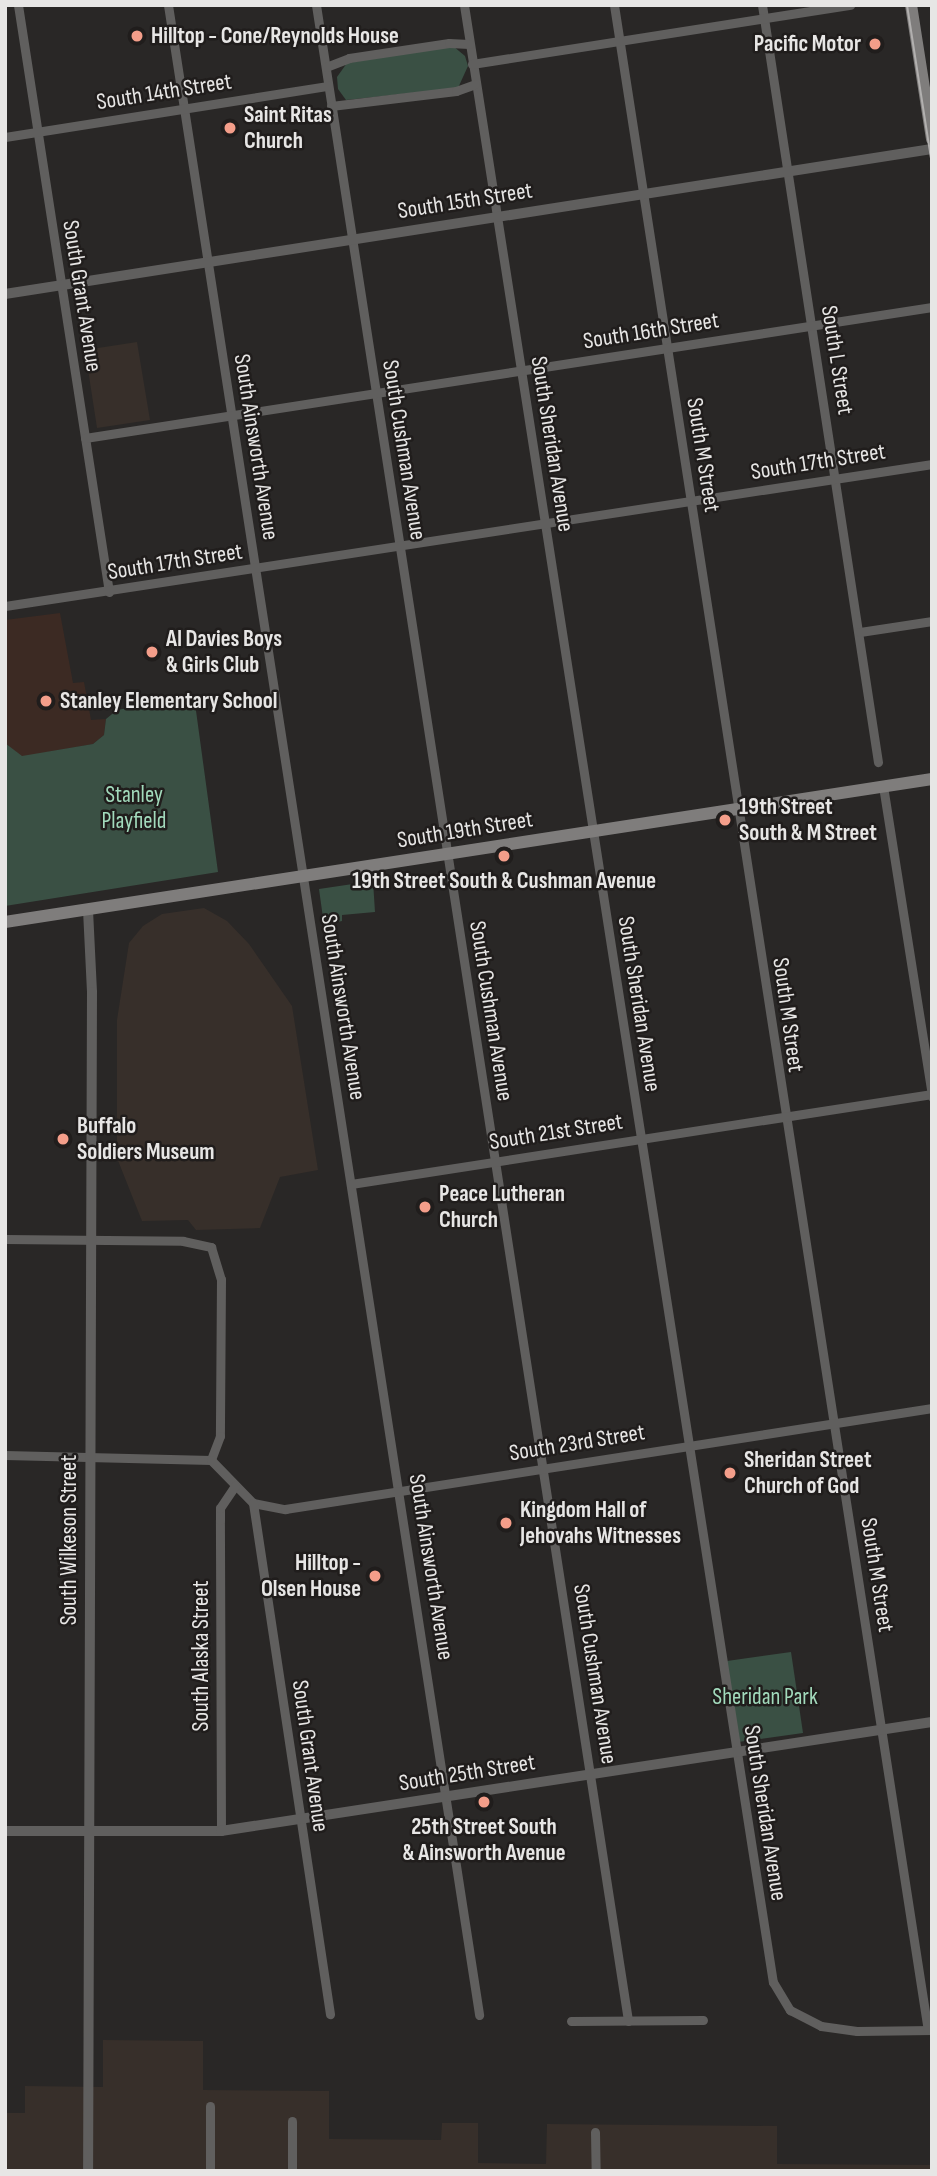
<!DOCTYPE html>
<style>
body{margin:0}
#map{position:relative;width:937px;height:2176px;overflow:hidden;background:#292726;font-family:"Sofia Sans Condensed",sans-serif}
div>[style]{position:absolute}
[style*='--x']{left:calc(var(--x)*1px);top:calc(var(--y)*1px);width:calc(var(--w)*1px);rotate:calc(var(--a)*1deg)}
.built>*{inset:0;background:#372f2a}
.education>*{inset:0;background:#3c2a23}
.green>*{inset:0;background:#3a5044}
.minor>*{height:9px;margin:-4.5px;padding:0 4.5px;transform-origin:4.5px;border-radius:4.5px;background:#605f5e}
.tertiary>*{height:10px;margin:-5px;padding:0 5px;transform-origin:5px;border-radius:5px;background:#605f5e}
.secondary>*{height:12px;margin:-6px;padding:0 6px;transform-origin:6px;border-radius:6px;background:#7f7d7c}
.tram>*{height:2px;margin:-1px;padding:0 1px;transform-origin:1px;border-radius:1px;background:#b2b0af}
.dots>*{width:19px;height:19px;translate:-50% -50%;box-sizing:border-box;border:4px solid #201d1c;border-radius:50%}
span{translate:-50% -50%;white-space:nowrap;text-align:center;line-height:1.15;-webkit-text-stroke:5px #201d1c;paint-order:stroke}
.poi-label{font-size:23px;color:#e7e6e5;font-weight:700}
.left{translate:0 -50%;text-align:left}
.right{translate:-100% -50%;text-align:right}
.street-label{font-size:23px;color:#e7e6e5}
.park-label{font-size:23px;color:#a2dabc}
.frame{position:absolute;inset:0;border:7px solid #e7e6e5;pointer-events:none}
</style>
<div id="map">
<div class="built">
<i style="clip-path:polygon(137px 342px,150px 420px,97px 428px,85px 350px)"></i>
<i style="clip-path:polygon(204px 908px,227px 921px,249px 944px,292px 1006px,318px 1170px,280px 1177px,260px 1228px,196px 1230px,188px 1220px,142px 1221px,117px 1158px,117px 1020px,129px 943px,143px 926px,162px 914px)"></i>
<i style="clip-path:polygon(103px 2040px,203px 2041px,203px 2090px,329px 2091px,329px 2139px,441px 2140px,442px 2123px,478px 2123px,478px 2163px,546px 2164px,547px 2124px,777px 2126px,777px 2164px,932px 2165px,932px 2171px,5px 2171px,5px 2113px,25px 2113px,25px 2086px,103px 2087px)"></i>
</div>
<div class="education">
<i style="clip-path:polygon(60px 613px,73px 683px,84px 682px,91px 720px,106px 719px,104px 735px,93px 744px,22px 757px,5px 743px,5px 620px)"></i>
</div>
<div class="green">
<i style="clip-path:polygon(453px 46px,465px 56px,468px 66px,458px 88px,346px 100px,338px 89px,337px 77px,347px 63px)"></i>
<i style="clip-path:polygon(194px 696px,218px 872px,5px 906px,5px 743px,22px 756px,93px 744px,104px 735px,106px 719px,117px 710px)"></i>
<i style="clip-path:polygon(373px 881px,375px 912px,342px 915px,342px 921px,324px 925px,319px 889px)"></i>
<i style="clip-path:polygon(791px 1652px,803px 1733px,738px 1742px,727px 1661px)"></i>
</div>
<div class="minor">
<i style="--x:18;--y:5;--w:594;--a:81.19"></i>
<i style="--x:168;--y:5;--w:2034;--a:81.2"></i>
<i style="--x:316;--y:5;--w:2040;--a:81.2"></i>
<i style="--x:464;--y:5;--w:2001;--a:81.12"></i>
<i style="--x:773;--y:1982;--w:33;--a:59"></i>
<i style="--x:790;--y:2010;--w:35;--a:27"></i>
<i style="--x:821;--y:2026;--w:36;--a:8"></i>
<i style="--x:857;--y:2031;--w:75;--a:-0.8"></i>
<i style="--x:614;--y:5;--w:2049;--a:81.19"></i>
<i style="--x:762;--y:5;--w:766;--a:81.29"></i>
<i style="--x:472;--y:64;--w:383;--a:-8.9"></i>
<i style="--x:326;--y:67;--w:25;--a:-21"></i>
<i style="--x:349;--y:58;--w:101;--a:-8.5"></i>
<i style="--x:449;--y:43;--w:20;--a:3"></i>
<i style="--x:331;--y:106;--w:126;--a:-6.8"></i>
<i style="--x:456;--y:91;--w:20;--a:-20"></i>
<i style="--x:5;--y:137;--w:327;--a:-9"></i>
<i style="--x:85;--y:438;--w:857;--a:-8.79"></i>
<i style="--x:5;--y:606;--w:938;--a:-8.71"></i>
<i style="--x:860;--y:632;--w:73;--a:-8.7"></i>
<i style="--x:883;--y:786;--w:315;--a:81"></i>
<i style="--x:351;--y:1184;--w:588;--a:-8.81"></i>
<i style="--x:5;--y:1239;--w:178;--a:0.6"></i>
<i style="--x:183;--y:1241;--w:29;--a:12"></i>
<i style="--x:211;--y:1247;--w:34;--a:73"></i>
<i style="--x:221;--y:1279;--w:157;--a:90.4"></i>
<i style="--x:220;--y:1436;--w:26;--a:111"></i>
<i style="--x:5;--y:1455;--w:206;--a:1.4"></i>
<i style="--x:211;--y:1460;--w:60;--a:45.7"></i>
<i style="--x:253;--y:1503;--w:33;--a:11"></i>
<i style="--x:285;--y:1509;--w:655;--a:-8.87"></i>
<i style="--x:253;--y:1503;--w:517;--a:81.43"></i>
<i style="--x:221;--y:1831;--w:311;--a:-90.2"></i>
<i style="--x:220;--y:1520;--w:12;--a:-90"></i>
<i style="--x:220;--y:1508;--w:27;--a:-56"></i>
<i style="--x:571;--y:2021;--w:132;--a:-0.4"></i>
<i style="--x:210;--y:2106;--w:65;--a:90"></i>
<i style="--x:292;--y:2121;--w:50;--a:90"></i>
<i style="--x:595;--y:2132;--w:39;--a:89"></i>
</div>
<div class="tertiary">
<i style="--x:5;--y:294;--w:938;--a:-8.89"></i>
<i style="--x:88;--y:910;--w:82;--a:87.2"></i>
<i style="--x:92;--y:992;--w:1179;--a:90.19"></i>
<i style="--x:5;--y:1831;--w:216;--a:0"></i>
<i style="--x:221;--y:1831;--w:719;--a:-8.72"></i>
</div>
<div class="secondary">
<i style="--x:911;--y:5;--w:136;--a:81.1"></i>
<i style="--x:5;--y:922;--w:938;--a:-8.77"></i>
</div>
<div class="tram">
<i style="--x:907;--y:5;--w:162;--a:81.1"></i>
</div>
<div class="dots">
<i style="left:137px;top:36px;background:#f49e8a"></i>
<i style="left:875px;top:44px;background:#f49e8a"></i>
<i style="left:230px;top:128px;background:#f49e8a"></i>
<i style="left:152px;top:652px;background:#f49e8a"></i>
<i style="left:46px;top:701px;background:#f49e8a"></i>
<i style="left:725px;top:820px;background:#f49e8a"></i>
<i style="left:504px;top:856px;background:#f49e8a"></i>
<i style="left:63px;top:1139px;background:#f49e8a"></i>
<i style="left:425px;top:1207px;background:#f49e8a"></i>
<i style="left:730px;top:1473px;background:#f49e8a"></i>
<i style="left:506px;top:1523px;background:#f49e8a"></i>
<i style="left:375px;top:1576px;background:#f49e8a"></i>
<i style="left:484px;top:1802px;background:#f49e8a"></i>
</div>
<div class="poi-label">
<span class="left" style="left:151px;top:36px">Hilltop - Cone/Reynolds House</span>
<span class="right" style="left:861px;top:44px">Pacific Motor</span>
<span class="left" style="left:244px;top:128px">Saint Ritas<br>Church</span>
<span class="left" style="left:166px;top:652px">Al Davies Boys<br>&amp; Girls Club</span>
<span class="left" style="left:60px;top:701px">Stanley Elementary School</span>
<span class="left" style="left:739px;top:820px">19th Street<br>South &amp; M Street</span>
<span style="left:504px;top:881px">19th Street South &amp; Cushman Avenue</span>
<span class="left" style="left:77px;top:1139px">Buffalo<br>Soldiers Museum</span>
<span class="left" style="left:439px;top:1207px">Peace Lutheran<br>Church</span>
<span class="left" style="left:744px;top:1473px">Sheridan Street<br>Church of God</span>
<span class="left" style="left:520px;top:1523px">Kingdom Hall of<br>Jehovahs Witnesses</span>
<span class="right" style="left:361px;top:1576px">Hilltop -<br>Olsen House</span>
<span style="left:484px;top:1840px">25th Street South<br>&amp; Ainsworth Avenue</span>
</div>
<div class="street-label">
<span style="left:164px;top:92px;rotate:-9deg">South 14th Street</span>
<span style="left:465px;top:201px;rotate:-9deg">South 15th Street</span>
<span style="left:82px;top:296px;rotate:81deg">South Grant Avenue</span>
<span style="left:651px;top:331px;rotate:-9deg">South 16th Street</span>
<span style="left:837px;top:360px;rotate:81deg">South L Street</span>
<span style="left:552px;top:444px;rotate:81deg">South Sheridan Avenue</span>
<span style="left:256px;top:447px;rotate:81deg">South Ainsworth Avenue</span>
<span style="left:404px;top:450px;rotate:81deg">South Cushman Avenue</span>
<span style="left:703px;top:455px;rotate:81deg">South M Street</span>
<span style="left:818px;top:462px;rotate:-9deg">South 17th Street</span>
<span style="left:175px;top:562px;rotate:-9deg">South 17th Street</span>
<span style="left:465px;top:830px;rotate:-9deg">South 19th Street</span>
<span style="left:639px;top:1004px;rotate:81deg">South Sheridan Avenue</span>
<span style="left:343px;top:1007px;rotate:81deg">South Ainsworth Avenue</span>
<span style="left:491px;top:1011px;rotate:81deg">South Cushman Avenue</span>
<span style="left:788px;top:1015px;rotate:82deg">South M Street</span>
<span style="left:556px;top:1132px;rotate:-9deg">South 21st Street</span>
<span style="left:577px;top:1443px;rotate:-9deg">South 23rd Street</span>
<span style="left:69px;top:1540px;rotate:-90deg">South Wilkeson Street</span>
<span style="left:431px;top:1567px;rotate:81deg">South Ainsworth Avenue</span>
<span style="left:877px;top:1575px;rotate:81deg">South M Street</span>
<span style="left:201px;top:1656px;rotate:-90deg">South Alaska Street</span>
<span style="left:595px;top:1674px;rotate:81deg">South Cushman Avenue</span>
<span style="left:310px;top:1756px;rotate:82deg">South Grant Avenue</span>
<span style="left:467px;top:1773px;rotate:-9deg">South 25th Street</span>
<span style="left:765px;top:1813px;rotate:81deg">South Sheridan Avenue</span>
</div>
<div class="park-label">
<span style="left:134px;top:808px">Stanley<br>Playfield</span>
<span style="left:765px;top:1697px">Sheridan Park</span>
</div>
<div class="frame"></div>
</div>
